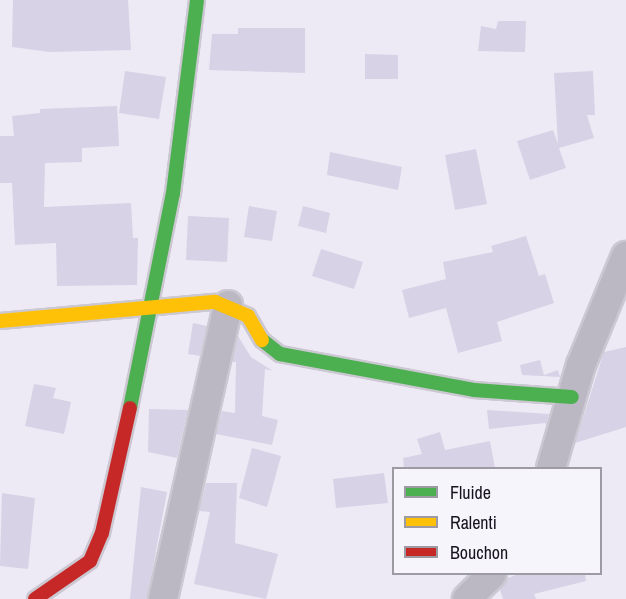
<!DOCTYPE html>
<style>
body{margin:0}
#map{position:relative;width:626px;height:599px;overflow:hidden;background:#edeaf5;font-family:"Archivo Narrow",sans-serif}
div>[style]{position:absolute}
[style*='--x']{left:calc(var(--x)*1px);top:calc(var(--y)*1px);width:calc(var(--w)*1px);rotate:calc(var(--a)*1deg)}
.building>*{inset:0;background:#d8d2e6}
.roads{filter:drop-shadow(2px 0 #cbc8d2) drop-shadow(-2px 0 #cbc8d2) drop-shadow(0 2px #cbc8d2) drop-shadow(0 -2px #cbc8d2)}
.street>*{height:28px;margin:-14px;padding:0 14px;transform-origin:14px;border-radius:14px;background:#bbb7c3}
.fast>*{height:14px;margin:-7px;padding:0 7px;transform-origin:7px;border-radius:7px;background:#4caf50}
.slow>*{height:14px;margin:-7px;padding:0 7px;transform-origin:7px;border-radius:7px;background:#ffc107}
.jam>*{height:14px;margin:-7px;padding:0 7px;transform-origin:7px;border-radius:7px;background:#c62828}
span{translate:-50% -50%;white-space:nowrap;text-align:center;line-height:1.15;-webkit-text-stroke:6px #f7f5fc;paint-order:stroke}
.legend{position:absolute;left:392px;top:467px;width:210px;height:108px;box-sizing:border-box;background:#f7f5fc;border:2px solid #9d9aa3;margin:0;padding:8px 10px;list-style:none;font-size:18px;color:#16121e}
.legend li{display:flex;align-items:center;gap:12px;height:30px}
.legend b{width:30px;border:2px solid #9d9aa3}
</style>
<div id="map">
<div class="building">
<i style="clip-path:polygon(13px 0,128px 0,131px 50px,50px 52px,12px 47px)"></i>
<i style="clip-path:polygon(498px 21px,526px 21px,525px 52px,478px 51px,481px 26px,496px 29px)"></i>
<i style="clip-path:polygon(238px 28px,305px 28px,305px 73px,209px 70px,212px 34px,238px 34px)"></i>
<i style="clip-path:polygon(365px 54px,398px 55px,398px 79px,365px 79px)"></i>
<i style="clip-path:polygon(125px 71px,166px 77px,159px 119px,119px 113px)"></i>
<i style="clip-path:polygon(593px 71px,595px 115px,587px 115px,594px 138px,559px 148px,566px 168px,530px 180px,517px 141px,553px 130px,558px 144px,554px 73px)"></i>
<i style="clip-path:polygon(117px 106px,119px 146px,82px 148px,82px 162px,45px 163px,44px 207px,131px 203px,133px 238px,138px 238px,137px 285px,57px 286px,56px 243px,15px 245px,12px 183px,0 183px,0 136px,14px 136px,12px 116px,40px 113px,40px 109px)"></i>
<i style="clip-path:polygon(476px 149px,487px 204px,455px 210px,445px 155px)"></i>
<i style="clip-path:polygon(330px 152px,402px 167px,398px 190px,327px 175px)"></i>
<i style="clip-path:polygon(249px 206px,277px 211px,272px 241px,244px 237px)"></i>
<i style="clip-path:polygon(303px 206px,330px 213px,326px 233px,298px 226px)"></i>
<i style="clip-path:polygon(188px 216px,229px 218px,227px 262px,186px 260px)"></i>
<i style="clip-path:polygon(526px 236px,539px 276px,545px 274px,554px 303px,497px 322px,502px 341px,458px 353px,446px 308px,409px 318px,402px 290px,446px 279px,443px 262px,493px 252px,491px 246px)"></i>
<i style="clip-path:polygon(321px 249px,363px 262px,354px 289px,312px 276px)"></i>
<i style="clip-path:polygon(193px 323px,207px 326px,200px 356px,188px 354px)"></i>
<i style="clip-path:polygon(238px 336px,251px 357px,273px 371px,265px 369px,262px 416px,278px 420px,272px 445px,216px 434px,222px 411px,235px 413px,236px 362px,232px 362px)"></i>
<i style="clip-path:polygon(626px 347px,626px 427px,575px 443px,604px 352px)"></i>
<i style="clip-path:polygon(540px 360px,544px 375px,558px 370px,560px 377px,522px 375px,520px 365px)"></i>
<i style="clip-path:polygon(34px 384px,56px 388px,53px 398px,71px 402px,64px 434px,25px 426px)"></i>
<i style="clip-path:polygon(149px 409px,188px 410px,177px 458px,148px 452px)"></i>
<i style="clip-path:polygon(487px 410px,549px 414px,546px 426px,545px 423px,489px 429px)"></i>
<i style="clip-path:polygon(440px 432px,445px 450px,490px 441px,495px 468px,404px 468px,403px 458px,422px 454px,417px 439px)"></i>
<i style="clip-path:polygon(252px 448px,281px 456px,267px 507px,239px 498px)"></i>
<i style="clip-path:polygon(384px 473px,388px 503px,336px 508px,333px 479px)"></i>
<i style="clip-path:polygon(206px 483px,237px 483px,235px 543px,278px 554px,266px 599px,194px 584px,210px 512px,199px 511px)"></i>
<i style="clip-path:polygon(141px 487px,167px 492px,147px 599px,130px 599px)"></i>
<i style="clip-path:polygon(2px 493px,35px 498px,28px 569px,0 566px)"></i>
<i style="clip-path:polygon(521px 573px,585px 573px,586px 581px,534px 594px,536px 599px,503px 599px,500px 590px,508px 578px)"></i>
</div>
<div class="roads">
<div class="street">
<i style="--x:551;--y:468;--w:107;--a:-73.8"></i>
<i style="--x:581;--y:365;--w:118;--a:-67.6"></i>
<i style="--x:163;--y:599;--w:301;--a:-77.5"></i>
<i style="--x:467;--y:599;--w:35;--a:-45"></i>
</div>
<div class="fast">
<i style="--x:262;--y:340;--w:23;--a:38"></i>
<i style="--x:280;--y:354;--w:197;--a:10.5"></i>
<i style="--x:474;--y:390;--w:98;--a:4.1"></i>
<i style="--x:130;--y:408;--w:219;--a:-78.7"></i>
<i style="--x:173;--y:193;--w:194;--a:-82.9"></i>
</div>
<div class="slow">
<i style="--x:0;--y:321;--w:216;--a:-5.1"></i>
<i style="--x:215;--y:302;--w:36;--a:23"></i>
<i style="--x:248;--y:316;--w:28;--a:60"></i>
</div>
<div class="jam">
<i style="--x:35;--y:599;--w:67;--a:-34.6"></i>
<i style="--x:90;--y:561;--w:30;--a:-67"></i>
<i style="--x:102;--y:533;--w:128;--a:-77.4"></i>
</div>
</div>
<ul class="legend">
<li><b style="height:8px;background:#4caf50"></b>Fluide</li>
<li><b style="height:8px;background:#ffc107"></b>Ralenti</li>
<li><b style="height:8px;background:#c62828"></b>Bouchon</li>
</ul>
</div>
